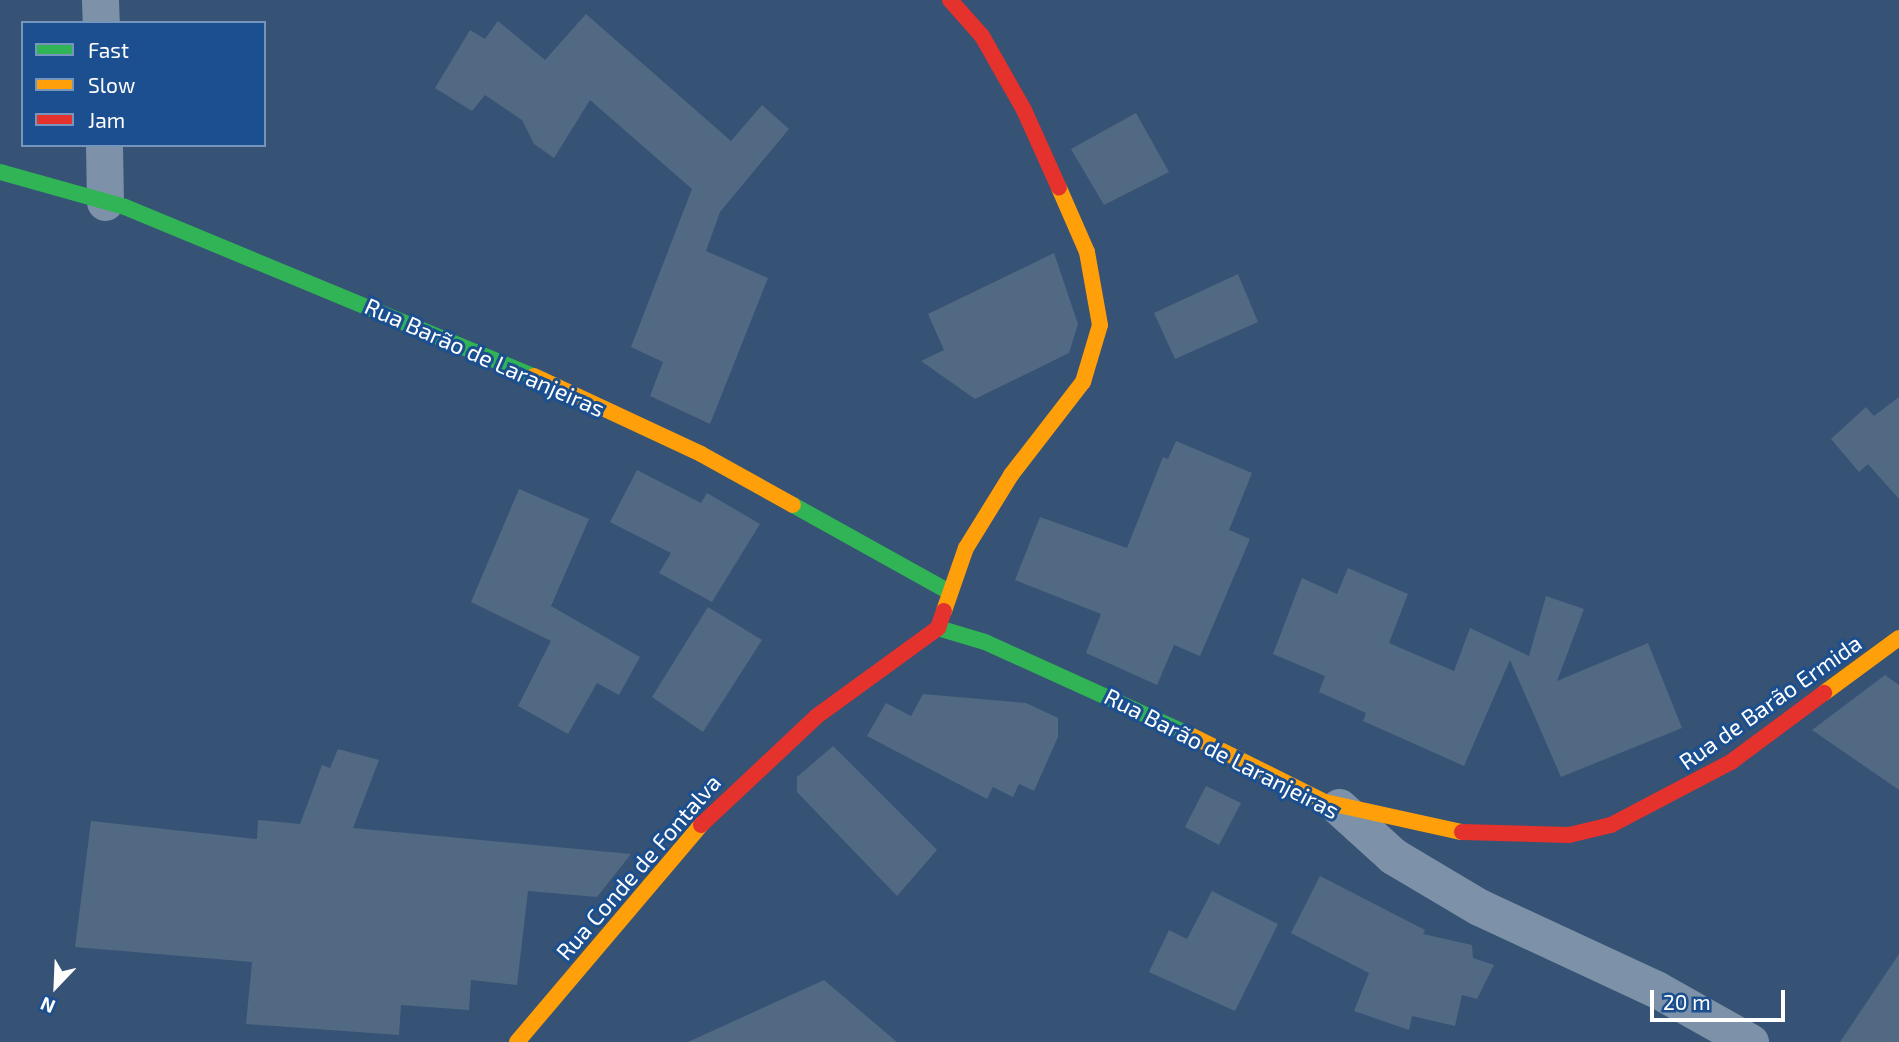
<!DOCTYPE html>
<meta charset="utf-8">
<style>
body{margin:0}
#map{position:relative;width:1899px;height:1042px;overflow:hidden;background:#365274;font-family:"Exo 2",sans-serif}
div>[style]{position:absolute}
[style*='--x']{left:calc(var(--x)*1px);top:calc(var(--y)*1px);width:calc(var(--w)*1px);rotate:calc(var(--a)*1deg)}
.building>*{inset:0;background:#526984}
.street>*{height:37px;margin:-18.5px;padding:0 18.5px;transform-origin:18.5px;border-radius:18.5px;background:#7d92a8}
.fast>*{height:16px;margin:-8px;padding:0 8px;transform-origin:8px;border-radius:8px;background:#30b455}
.slow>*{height:16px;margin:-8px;padding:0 8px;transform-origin:8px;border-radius:8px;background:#ff9f0a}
.jam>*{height:16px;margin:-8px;padding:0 8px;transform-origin:8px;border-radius:8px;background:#e5322d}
span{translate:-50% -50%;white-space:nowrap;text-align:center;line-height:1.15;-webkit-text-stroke:6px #1b4f8f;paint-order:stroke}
.street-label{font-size:23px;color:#fff}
.legend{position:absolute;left:21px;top:21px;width:245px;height:126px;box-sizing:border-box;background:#1b4f8f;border:2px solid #7695bc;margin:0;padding:9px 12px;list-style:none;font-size:21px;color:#fff}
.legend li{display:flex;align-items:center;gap:14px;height:35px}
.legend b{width:35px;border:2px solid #7695bc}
.north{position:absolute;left:21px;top:951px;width:70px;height:70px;-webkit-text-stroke:5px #1b4f8f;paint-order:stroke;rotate:203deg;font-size:19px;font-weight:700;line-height:28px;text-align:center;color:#fff}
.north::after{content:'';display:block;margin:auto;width:24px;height:32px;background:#fff;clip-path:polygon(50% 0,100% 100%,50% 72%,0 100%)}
.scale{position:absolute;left:1650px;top:990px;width:135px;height:32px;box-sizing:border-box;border:4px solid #fff;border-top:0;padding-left:9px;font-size:21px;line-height:24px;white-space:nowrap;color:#fff;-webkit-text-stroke:5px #1b4f8f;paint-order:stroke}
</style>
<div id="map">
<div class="building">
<i style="clip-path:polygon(586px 14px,731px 141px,762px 105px,789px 129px,720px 212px,706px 251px,768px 278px,710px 424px,650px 396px,663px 362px,631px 347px,692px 189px,590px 100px,554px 158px,534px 144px,522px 120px,485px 95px,472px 111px,435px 88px,470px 30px,485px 39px,498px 21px,545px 60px)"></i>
<i style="clip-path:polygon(1136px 113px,1169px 172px,1104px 205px,1071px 149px)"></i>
<i style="clip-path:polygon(1054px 253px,1078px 324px,1069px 353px,975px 399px,921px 361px,944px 350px,928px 314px)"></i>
<i style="clip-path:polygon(1238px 274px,1258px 322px,1175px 359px,1154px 313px)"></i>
<i style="clip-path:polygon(1899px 397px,1899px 499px,1868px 464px,1859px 472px,1831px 439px,1866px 407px,1874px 416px)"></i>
<i style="clip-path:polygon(1176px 441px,1252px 473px,1229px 530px,1250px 539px,1200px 656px,1174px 645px,1157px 685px,1086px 653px,1101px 614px,1015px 580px,1040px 517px,1127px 548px,1163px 457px,1168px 459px)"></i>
<i style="clip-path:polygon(637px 470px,701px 503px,707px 493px,760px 524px,712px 602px,659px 573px,671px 553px,610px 522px)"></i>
<i style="clip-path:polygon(519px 489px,589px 519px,551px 606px,640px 657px,619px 695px,597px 683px,568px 734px,518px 706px,551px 641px,471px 602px)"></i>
<i style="clip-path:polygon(1348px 568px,1408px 594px,1389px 643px,1454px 671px,1470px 628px,1529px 656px,1546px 596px,1584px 609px,1557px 681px,1648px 643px,1682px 728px,1561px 777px,1510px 660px,1464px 766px,1363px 721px,1366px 713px,1319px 692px,1325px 676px,1273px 654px,1302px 578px,1337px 594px)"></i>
<i style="clip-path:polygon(708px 607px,762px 640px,703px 732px,652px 697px)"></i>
<i style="clip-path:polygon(1885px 675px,1899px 685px,1899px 790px,1812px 730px)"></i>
<i style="clip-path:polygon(923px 694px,1026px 703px,1058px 718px,1058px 737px,1034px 791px,1019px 784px,1013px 797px,993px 787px,987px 799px,867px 736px,886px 703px,911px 716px)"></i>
<i style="clip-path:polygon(833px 746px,937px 850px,897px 896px,797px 792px,797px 777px)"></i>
<i style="clip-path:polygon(338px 749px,379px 760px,353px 828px,631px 854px,597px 897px,528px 891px,517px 985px,471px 980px,469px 1010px,401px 1005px,399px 1035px,246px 1024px,252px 962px,75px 947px,91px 821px,257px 839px,258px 820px,300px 824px,322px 765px,330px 768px)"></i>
<i style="clip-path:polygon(1206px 786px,1241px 803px,1219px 845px,1185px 827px)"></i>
<i style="clip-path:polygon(1320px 876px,1425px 930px,1423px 934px,1472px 945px,1473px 958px,1494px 965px,1477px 999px,1462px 995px,1455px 1026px,1412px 1016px,1409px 1030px,1354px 1011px,1369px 973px,1291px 933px)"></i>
<i style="clip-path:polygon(1212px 891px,1278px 924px,1235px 1011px,1149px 972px,1169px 930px,1187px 939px)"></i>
<i style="clip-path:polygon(1899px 954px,1899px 1042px,1840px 1042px)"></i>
<i style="clip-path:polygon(824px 980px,897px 1042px,688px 1042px)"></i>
</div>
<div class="street">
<i style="--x:100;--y:0;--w:23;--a:88"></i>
<i style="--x:104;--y:145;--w:57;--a:89"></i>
<i style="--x:1339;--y:807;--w:73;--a:42.2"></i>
<i style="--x:1393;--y:856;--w:100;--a:30.7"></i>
<i style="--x:1479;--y:907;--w:195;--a:24.9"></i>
<i style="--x:1656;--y:989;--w:108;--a:29.4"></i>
</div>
<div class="fast">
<i style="--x:0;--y:172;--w:130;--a:15.6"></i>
<i style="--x:125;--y:207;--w:443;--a:22.5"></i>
<i style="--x:793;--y:505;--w:179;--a:29.1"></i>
<i style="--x:938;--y:628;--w:49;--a:16.6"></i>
<i style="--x:985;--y:642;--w:227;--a:24.4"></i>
</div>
<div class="slow">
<i style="--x:534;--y:376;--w:184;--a:25"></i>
<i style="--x:701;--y:454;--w:105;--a:29"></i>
<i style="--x:944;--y:611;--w:67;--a:-70.8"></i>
<i style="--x:966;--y:548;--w:86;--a:-58.3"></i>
<i style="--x:1011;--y:475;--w:118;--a:-52.3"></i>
<i style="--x:1083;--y:382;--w:59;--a:-73.4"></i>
<i style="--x:1100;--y:325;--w:74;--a:-100.1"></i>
<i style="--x:1087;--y:252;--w:70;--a:-113.6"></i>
<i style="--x:1824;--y:693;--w:93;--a:-36.3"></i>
<i style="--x:1192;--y:736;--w:148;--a:26.4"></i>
<i style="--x:1325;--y:802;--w:140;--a:12.4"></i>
<i style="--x:517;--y:1042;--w:285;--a:-49.7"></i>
</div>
<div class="jam">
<i style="--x:950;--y:0;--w:48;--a:48.4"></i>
<i style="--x:982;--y:36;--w:85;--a:60.4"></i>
<i style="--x:1024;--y:110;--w:85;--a:65.8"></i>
<i style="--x:701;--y:825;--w:159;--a:-43.2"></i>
<i style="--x:817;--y:716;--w:150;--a:-36"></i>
<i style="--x:938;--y:628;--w:18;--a:-71"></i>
<i style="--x:1462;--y:832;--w:107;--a:1.6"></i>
<i style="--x:1569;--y:835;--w:43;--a:-13.4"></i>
<i style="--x:1611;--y:825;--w:136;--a:-27.7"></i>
<i style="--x:1731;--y:762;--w:116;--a:-36.6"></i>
</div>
<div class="street-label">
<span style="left:485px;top:357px;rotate:24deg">Rua Barão de Laranjeiras</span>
<span style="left:1770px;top:702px;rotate:-35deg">Rua de Barão Ermida</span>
<span style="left:1222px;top:753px;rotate:27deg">Rua Barão de Laranjeiras</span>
<span style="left:638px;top:867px;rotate:-49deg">Rua Conde de Fontalva</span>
</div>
<ul class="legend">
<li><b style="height:9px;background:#30b455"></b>Fast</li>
<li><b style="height:9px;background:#ff9f0a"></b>Slow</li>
<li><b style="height:9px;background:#e5322d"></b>Jam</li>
</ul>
<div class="north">N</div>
<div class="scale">20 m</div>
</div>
